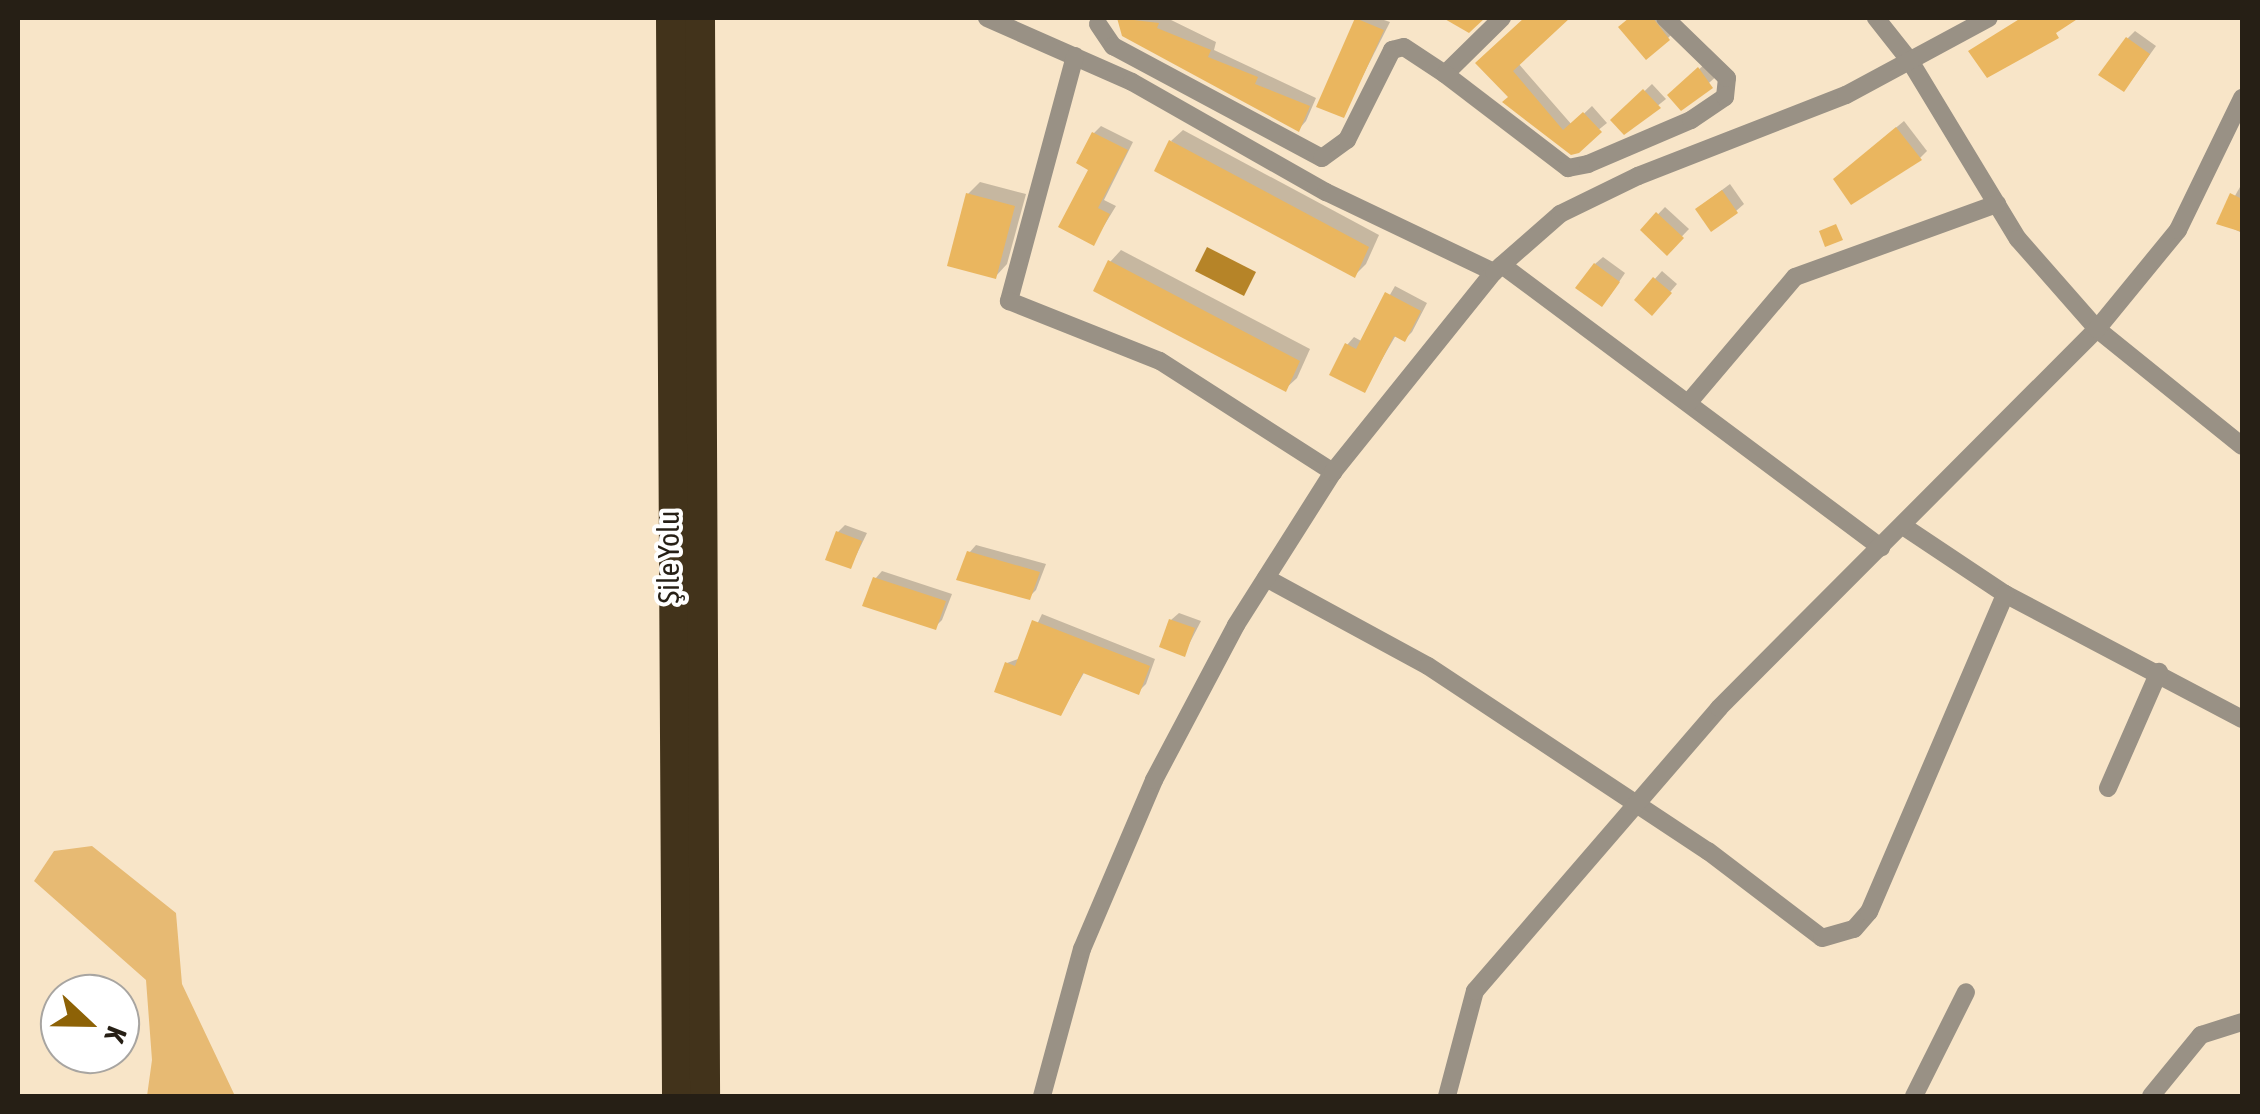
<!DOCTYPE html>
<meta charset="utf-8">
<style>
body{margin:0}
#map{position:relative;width:2260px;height:1114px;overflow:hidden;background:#f8e5c8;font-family:"Asap Condensed",sans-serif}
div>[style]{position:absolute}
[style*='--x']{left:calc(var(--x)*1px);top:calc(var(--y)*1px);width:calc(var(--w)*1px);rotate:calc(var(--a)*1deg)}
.green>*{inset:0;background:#e7ba73}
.water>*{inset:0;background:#b68428}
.shadow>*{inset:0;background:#0003}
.building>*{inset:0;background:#eab65f}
.street>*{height:18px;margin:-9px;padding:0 9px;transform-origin:9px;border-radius:9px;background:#999185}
.highway>*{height:30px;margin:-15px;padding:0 15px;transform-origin:15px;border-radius:15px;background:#42331b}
span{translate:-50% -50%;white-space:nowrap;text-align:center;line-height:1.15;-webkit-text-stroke:8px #fff;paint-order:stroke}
.street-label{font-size:30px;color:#261f15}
.frame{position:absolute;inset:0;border:20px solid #261f15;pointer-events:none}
.north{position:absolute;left:40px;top:974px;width:100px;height:100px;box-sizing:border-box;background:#fff;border:2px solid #a8a5a1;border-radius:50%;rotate:112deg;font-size:28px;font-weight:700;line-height:40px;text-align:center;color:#261f15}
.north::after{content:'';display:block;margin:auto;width:35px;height:45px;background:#8d6206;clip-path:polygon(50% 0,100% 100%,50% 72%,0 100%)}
</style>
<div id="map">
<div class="green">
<i style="clip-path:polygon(92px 846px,176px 913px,182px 984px,235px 1096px,147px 1096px,152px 1060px,146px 980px,34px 881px,54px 851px)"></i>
</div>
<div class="water">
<i style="clip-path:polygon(1207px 247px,1256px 272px,1244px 296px,1195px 271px)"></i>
</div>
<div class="shadow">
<i style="clip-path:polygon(1120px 18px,1167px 18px,1216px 42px,1214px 50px,1316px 98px,1306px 121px,1299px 129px,1123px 34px)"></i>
<i style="clip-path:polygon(1378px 18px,1390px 22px,1343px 115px,1357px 19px)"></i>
<i style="clip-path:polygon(1527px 18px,1568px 18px,1518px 63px,1572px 125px,1592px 106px,1607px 123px,1571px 152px,1479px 63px)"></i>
<i style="clip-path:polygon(1632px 18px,1665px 18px,1675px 31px,1668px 38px,1621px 28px)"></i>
<i style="clip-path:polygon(2135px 31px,2156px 46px,2131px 81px,2128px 38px)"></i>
<i style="clip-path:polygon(1707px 62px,1719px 74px,1682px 107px,1671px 95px)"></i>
<i style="clip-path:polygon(1652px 84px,1666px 99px,1625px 132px,1614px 120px)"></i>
<i style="clip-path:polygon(1904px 121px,1927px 151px,1920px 158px,1843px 172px)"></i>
<i style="clip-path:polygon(1101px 126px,1133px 142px,1104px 200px,1116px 206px,1094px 242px,1092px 168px,1094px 133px)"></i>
<i style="clip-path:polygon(1183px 130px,1379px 235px,1366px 264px,1355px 275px,1171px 141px)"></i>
<i style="clip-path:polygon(980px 182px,1026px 194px,1007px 264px,996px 276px,968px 194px)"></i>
<i style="clip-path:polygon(1730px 184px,1744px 204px,1736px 211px,1706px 202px)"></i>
<i style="clip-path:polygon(2240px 187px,2242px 187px,2242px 233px,2220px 222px)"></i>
<i style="clip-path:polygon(1665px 207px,1689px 229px,1667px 252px,1643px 230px)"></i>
<i style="clip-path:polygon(1121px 250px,1310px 349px,1297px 378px,1285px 389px,1110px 262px)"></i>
<i style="clip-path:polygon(1603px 257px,1625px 273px,1609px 297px,1595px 264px)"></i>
<i style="clip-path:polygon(1662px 271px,1677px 284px,1659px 305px,1637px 299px)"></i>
<i style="clip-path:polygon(1395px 286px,1427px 303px,1412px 332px,1405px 339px,1396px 335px,1364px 390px,1347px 345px,1354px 337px,1363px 342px)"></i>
<i style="clip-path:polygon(845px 525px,867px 533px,851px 566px,838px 532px)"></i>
<i style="clip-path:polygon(976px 545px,1046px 564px,1036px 590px,1029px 597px,969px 553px)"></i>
<i style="clip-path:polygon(882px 571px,952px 594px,942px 620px,935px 627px,875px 579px)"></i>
<i style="clip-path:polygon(1179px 613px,1201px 621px,1184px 654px,1171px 620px)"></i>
<i style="clip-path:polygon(1042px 614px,1155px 659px,1146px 684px,1138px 692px,1085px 671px,1061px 713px,1007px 663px,1021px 658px)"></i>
</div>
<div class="building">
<i style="clip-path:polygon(1117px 18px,1159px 23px,1157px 28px,1211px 50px,1208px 57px,1258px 77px,1255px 84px,1310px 106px,1299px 132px,1122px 36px)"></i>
<i style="clip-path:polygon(1355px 18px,1384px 30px,1344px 118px,1316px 107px)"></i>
<i style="clip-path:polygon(1443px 18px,1485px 18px,1469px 33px)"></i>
<i style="clip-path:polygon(1524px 18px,1570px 18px,1513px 71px,1563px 130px,1583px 112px,1602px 132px,1579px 153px,1571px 155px,1502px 102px,1508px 97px,1475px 63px)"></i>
<i style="clip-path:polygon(1629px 18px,1653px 18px,1670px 40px,1646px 60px,1618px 27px)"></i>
<i style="clip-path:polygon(2021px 18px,2079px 18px,2056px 33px,2059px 38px,1987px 78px,1968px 51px)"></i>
<i style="clip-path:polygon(2126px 37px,2150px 54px,2124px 92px,2098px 75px)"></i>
<i style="clip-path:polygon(1698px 67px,1713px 88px,1681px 111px,1667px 95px)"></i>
<i style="clip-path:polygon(1643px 89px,1661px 108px,1624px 135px,1610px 120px)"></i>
<i style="clip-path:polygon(1896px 127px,1922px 160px,1851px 205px,1833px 179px)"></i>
<i style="clip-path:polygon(1092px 132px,1128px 150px,1098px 208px,1110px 214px,1094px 246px,1058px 227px,1088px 170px,1076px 163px)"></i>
<i style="clip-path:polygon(1169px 140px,1369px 247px,1355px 278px,1154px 171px)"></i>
<i style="clip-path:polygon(1722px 190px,1738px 213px,1711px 232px,1695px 209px)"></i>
<i style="clip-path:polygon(966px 193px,1015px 206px,996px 279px,947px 266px)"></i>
<i style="clip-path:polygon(2230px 193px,2242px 199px,2242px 232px,2216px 224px)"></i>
<i style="clip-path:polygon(1656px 212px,1684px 238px,1667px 256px,1640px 230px)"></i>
<i style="clip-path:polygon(1836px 224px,1843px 240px,1825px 247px,1819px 231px)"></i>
<i style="clip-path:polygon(1108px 260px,1300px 361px,1286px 392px,1093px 291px)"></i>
<i style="clip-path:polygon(1594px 263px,1620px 282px,1602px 307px,1575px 288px)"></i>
<i style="clip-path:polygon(1653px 277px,1672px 293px,1652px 316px,1634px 300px)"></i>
<i style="clip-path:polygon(1385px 292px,1421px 311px,1405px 342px,1394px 336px,1365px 393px,1329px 375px,1345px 343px,1356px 349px)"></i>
<i style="clip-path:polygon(836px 531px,862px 541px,851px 569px,825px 560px)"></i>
<i style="clip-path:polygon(967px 551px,1040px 572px,1030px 600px,956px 580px)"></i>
<i style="clip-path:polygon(873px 577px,946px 601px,936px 630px,862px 606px)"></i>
<i style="clip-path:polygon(1169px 619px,1195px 628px,1185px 657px,1159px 647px)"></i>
<i style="clip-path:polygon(1032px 620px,1150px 666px,1139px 695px,1083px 673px,1061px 716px,994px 692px,1005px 662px,1015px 666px)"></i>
</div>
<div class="street">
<i style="--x:987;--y:18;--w:158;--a:23.8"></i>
<i style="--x:1132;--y:82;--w:223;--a:29.6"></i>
<i style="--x:1326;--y:192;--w:186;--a:25.5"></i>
<i style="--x:1876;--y:18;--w:55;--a:51.7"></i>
<i style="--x:1910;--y:61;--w:208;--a:58.8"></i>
<i style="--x:2018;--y:239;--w:120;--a:48.7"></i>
<i style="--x:2097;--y:329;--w:186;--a:38.9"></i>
<i style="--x:1098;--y:24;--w:27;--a:56"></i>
<i style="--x:1113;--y:46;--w:237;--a:28.2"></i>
<i style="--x:1322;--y:158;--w:31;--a:-36"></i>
<i style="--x:1347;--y:140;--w:101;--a:-63.4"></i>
<i style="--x:1392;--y:50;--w:12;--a:-14"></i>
<i style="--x:1404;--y:47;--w:49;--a:33.4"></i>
<i style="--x:1445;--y:74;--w:80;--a:-44.5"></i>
<i style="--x:1075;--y:56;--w:254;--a:105.1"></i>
<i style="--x:1009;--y:301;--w:162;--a:21.7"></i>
<i style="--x:1160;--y:361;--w:206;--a:32.7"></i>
<i style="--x:1445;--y:74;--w:155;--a:37.4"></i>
<i style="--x:1568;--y:168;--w:20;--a:-11"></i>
<i style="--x:1588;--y:164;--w:112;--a:-23.1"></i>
<i style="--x:1691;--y:120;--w:41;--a:-34.1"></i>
<i style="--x:1725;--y:97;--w:19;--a:-84"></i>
<i style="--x:1727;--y:78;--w:86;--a:-135.9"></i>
<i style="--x:1502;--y:265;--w:473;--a:36.7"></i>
<i style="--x:1689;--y:402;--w:164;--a:-49.7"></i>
<i style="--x:1795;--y:277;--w:215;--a:-19.9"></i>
<i style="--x:1903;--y:526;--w:123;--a:33.7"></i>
<i style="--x:2005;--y:594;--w:268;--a:27.8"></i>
<i style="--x:1266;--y:578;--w:184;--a:28.5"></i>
<i style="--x:1428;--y:666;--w:336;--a:33.5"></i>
<i style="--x:1708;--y:851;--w:143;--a:37.3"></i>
<i style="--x:1822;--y:938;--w:33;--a:-16"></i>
<i style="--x:1854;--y:929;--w:23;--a:-49"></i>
<i style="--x:1869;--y:912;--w:346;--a:-66.8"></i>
<i style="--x:2108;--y:788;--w:127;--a:-66.3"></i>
<i style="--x:1042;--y:1096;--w:152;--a:-74.8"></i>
<i style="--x:1082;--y:949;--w:184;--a:-66.9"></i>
<i style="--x:1154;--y:780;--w:175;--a:-62.1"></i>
<i style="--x:1236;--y:625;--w:181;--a:-57.6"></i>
<i style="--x:1333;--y:472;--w:257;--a:-51.2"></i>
<i style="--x:1494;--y:272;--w:88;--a:-41.3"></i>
<i style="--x:1560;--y:214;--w:87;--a:-26"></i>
<i style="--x:1638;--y:176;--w:223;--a:-21.3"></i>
<i style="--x:1846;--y:95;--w:162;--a:-28.3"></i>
<i style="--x:1447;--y:1096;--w:109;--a:-75.1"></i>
<i style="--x:1475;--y:991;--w:374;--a:-49.2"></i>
<i style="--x:1719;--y:708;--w:535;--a:-45.08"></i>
<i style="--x:2097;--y:329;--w:128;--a:-50.7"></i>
<i style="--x:2178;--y:230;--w:147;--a:-64.1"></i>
<i style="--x:1914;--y:1096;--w:116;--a:-63.4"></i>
<i style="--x:2151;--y:1096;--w:79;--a:-50.7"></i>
<i style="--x:2201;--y:1035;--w:43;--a:-17.6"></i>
</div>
<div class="highway">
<i style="--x:671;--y:18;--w:1078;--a:89.68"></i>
<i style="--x:700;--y:18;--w:1078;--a:89.73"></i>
</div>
<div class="street-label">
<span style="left:668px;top:557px;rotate:-90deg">Şile Yolu</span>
</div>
<div class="frame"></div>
<div class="north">K</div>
</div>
